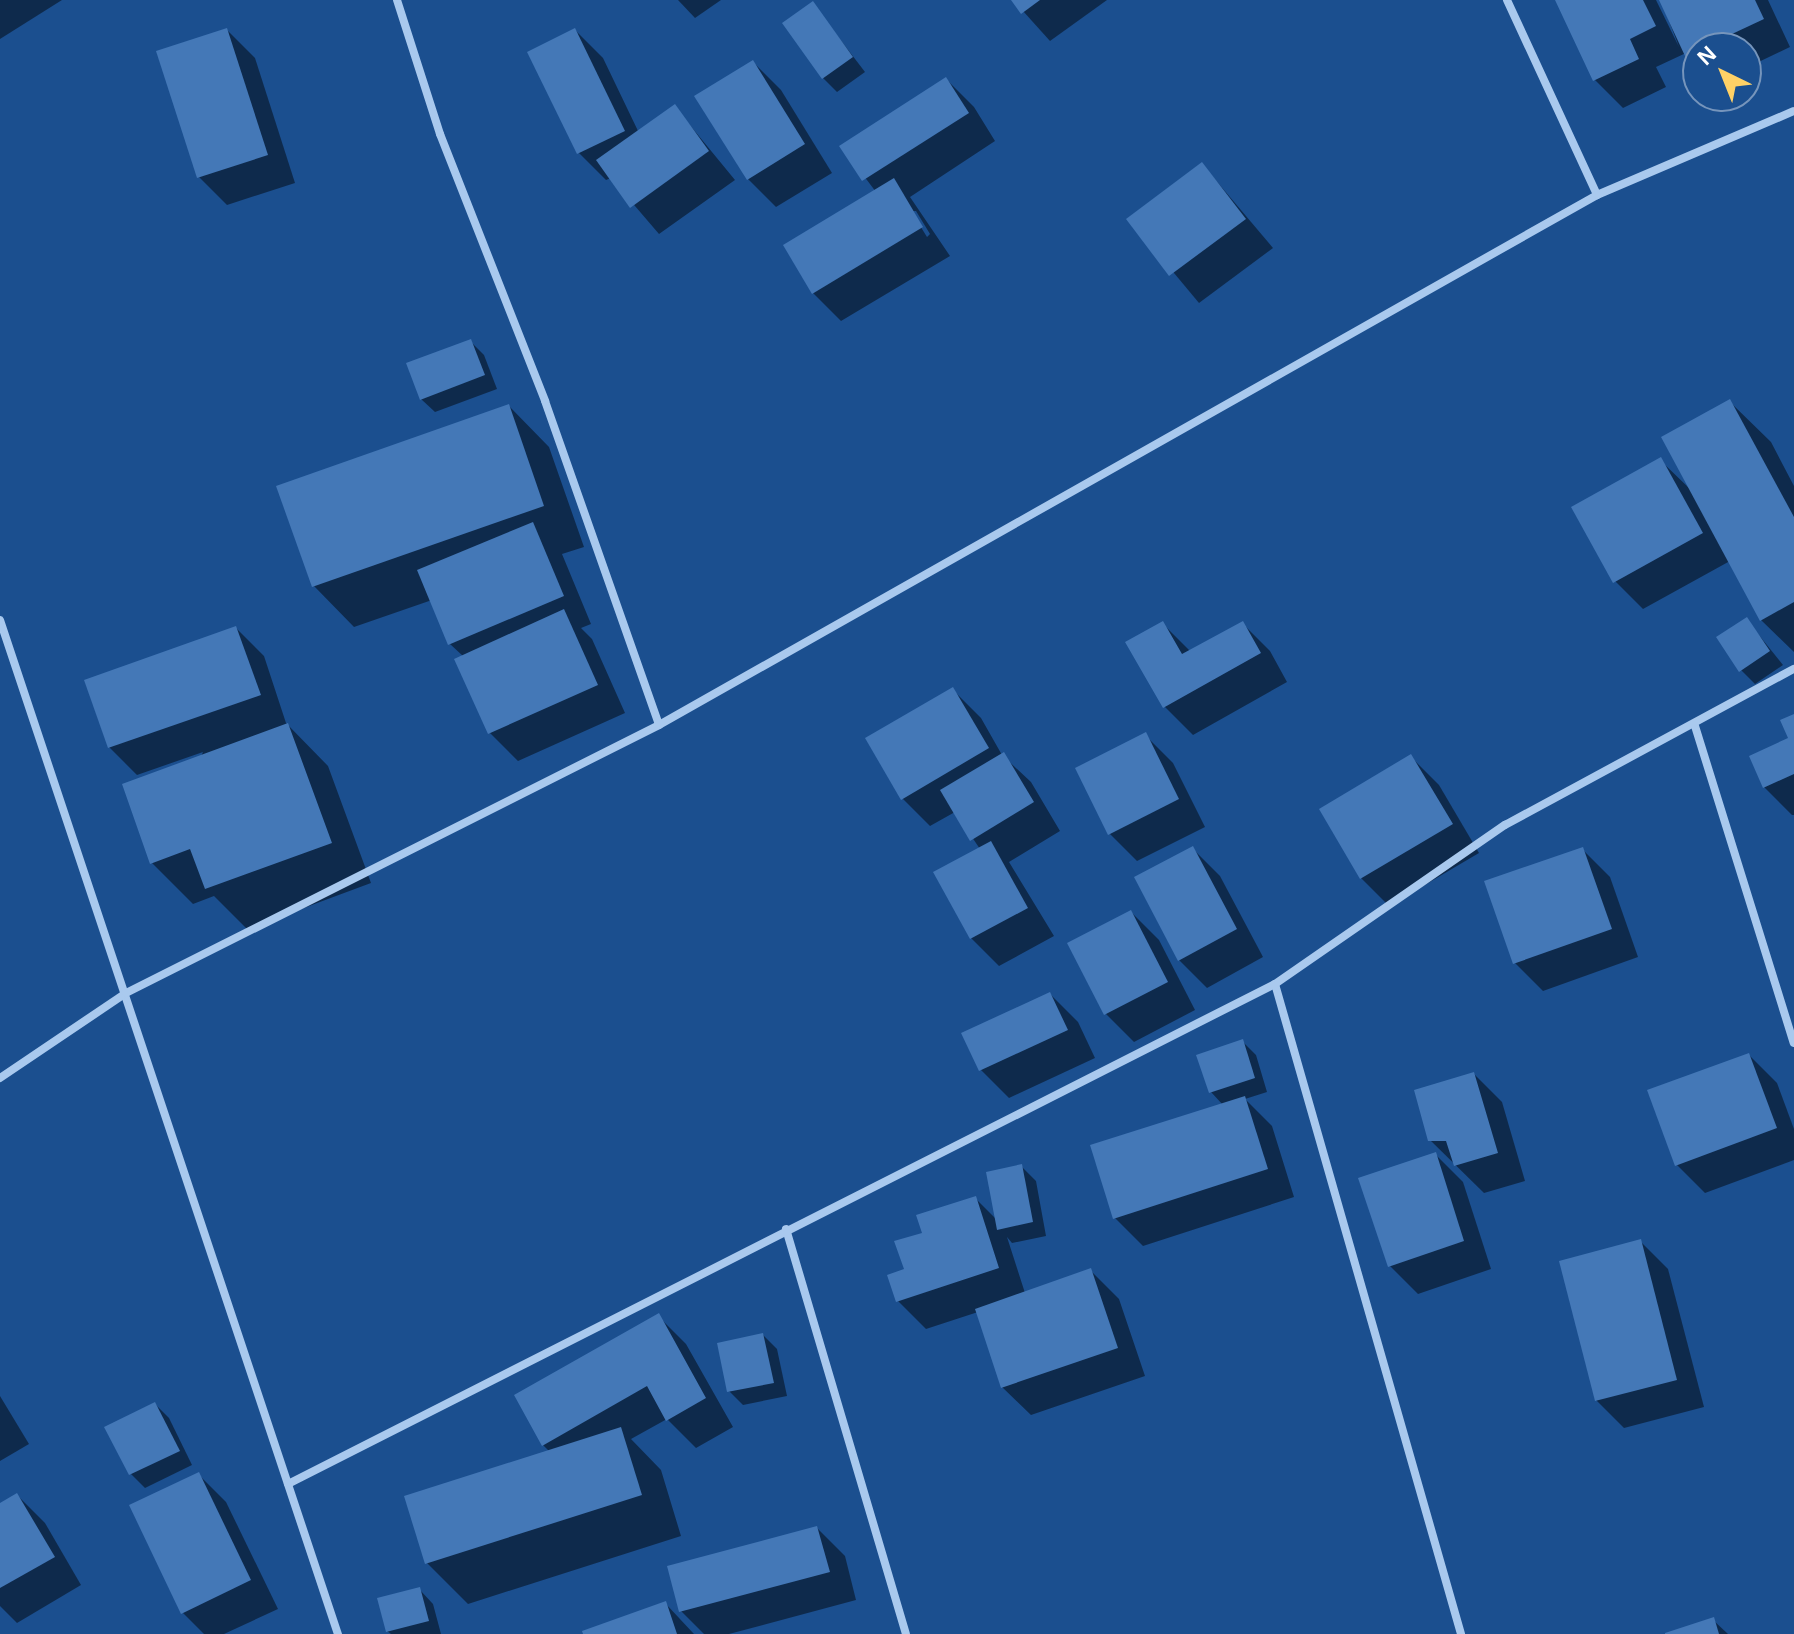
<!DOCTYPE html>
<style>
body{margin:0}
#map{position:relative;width:1794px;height:1634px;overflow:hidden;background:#1b4f8f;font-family:Arial,sans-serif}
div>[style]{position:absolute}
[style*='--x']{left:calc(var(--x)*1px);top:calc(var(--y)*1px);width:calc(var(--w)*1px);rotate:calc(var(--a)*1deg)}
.shadow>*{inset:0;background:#0007}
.building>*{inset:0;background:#4478b7}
.minor>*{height:8px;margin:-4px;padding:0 4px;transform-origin:4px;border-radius:4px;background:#a9c9ee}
span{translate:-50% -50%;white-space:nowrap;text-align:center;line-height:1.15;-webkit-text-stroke:7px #1b4f8f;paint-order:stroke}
.north{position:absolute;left:1682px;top:32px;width:80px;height:80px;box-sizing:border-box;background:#1b4f8f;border:2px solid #7695bc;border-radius:50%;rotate:317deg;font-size:22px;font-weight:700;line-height:32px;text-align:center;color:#fff}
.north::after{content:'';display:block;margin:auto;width:28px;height:36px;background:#ffd166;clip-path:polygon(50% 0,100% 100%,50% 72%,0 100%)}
</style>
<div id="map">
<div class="shadow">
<i style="clip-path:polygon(0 0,62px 0,0 39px)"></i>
<i style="clip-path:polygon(678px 0,721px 0,695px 18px)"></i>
<i style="clip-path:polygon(1013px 0,1107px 0,1050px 41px)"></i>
<i style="clip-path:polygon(1557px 0,1656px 0,1679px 47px,1661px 0,1768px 0,1790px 47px,1746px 68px,1746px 48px,1698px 48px,1698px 67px,1686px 53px,1656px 67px,1666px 87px,1623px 108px,1595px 80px)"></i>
<i style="clip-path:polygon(813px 4px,865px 72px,837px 92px,823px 78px)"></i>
<i style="clip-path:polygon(227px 30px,255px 58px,295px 183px,227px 205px,199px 177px)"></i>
<i style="clip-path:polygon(575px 30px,603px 58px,639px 133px,675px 107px,735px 180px,659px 234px,611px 178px,606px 180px,578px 152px)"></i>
<i style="clip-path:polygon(753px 62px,781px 90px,832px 173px,776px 207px,748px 179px)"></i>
<i style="clip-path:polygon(evenodd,946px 79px,974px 107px,995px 141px,910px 197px,950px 256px,841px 321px,813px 293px,876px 192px,842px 147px,946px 79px,911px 211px,916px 211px,930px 234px,927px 237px,911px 211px)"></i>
<i style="clip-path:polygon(1202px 164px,1273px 248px,1199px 303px,1129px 219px)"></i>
<i style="clip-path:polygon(470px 341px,484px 355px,497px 389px,435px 412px,421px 399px)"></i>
<i style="clip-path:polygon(1730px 402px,1771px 442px,1794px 486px,1794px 652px,1761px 620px,1730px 561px,1643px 609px,1615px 581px,1660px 460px,1690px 489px)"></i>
<i style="clip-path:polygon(509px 406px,549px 447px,584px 547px,562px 554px,591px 624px,581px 628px,592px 639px,625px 713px,518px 761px,490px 733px,464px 657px,450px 644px,432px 600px,354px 627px,314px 586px)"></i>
<i style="clip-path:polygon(1746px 619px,1783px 665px,1755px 684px,1741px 670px)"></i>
<i style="clip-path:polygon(1242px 623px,1270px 651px,1287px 682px,1193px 735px,1165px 707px,1163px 624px,1191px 652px)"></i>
<i style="clip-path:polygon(236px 628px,264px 656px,286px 723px,328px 766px,371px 883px,247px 929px,214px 896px,193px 904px,152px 863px,203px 752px,137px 775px,109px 747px)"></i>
<i style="clip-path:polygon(953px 690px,981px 718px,1002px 755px,1031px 782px,1060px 831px,1009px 862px,1054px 936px,999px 966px,971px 938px,980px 849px,955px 812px,930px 826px,902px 798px)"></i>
<i style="clip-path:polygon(1794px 716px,1794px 815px,1792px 815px,1764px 787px,1791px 739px)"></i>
<i style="clip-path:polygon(1145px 735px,1173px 763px,1205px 827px,1137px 861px,1109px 833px)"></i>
<i style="clip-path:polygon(1411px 757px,1439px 785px,1479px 853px,1389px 906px,1361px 878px)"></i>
<i style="clip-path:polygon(1192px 848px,1220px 876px,1263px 957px,1207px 988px,1179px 960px)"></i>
<i style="clip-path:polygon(1582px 849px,1610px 877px,1638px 957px,1543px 991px,1515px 963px)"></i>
<i style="clip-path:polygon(1131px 912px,1159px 940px,1195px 1010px,1134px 1042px,1106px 1014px)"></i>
<i style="clip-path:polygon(1050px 994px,1078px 1022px,1095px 1058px,1009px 1098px,981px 1070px,964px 1034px)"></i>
<i style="clip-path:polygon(1242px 1041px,1256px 1055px,1267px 1092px,1245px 1099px,1272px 1126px,1294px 1197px,1143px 1246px,1115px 1218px,1092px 1147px,1223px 1105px,1211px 1092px)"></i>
<i style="clip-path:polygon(1749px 1055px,1777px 1083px,1794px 1129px,1794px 1160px,1705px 1193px,1677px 1165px)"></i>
<i style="clip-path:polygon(1474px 1074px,1502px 1102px,1525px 1181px,1484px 1193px,1430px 1140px)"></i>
<i style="clip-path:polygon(1435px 1154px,1463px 1182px,1491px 1269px,1418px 1294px,1390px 1266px)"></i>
<i style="clip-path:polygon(1022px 1167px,1036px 1181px,1046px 1236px,1012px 1243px,1007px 1237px,1025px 1293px,1091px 1271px,1119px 1299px,1145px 1376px,1031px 1415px,1002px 1387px,978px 1312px,926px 1329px,898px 1301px,925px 1234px,975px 1198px,997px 1220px)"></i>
<i style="clip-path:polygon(1640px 1241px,1668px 1269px,1704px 1407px,1624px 1428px,1596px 1400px)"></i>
<i style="clip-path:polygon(658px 1316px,686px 1344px,733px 1427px,696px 1448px,667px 1419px,631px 1439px,661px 1470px,681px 1536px,468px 1604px,427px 1563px,550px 1452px,543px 1445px)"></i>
<i style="clip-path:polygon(763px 1335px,777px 1349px,787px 1396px,743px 1405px,729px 1391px)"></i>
<i style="clip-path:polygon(0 1396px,29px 1444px,0 1461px)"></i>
<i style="clip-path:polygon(155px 1404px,169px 1418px,192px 1465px,145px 1488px,131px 1474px)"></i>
<i style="clip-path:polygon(198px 1474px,226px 1502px,278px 1609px,224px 1634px,204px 1634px,182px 1612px)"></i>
<i style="clip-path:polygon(17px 1495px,45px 1523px,81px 1585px,17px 1623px,0 1606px,0 1505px)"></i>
<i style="clip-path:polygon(817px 1528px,845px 1556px,856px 1600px,729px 1634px,704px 1634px,681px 1611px)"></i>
<i style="clip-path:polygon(420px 1590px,433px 1604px,441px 1634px,391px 1634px,387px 1631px)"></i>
<i style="clip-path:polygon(665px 1603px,694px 1634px,585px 1634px)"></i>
<i style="clip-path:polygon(1713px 1620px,1728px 1634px,1669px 1634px)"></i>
</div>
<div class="building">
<i style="clip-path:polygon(1011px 0,1040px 0,1021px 14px)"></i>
<i style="clip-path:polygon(1555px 0,1643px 0,1656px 26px,1630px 39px,1639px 59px,1593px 81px)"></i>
<i style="clip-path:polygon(1659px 0,1755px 0,1764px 19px,1685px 56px)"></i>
<i style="clip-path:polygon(813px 1px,853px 57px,822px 79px,782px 23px)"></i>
<i style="clip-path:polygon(227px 28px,268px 155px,197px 178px,156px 51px)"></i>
<i style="clip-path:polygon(575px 28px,625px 131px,577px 154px,527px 52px)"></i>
<i style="clip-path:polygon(753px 60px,805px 144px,747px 180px,694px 96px)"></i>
<i style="clip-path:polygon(946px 77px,969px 113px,862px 181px,839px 146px)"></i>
<i style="clip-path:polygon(675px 104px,709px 151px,630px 208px,596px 160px)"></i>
<i style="clip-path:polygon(1202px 162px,1246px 219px,1169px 276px,1126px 219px)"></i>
<i style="clip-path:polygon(894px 178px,923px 227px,812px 294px,783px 245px)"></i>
<i style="clip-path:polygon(471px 339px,485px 375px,420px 400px,406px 363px)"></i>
<i style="clip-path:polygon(1730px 399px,1794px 517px,1794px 602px,1760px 621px,1661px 437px)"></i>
<i style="clip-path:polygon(509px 404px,544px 506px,312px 587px,276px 486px)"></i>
<i style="clip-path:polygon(1661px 457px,1703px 533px,1613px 583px,1571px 507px)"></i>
<i style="clip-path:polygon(533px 522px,564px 596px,448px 645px,417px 570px)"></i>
<i style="clip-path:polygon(564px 609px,598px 685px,488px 734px,454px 659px)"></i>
<i style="clip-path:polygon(1747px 617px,1770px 651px,1739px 672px,1716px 637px)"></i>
<i style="clip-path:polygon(1163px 621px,1182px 654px,1243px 621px,1261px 653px,1163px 708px,1125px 642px)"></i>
<i style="clip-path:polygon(236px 626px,261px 695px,108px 748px,84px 680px)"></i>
<i style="clip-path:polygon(953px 687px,989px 748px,901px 800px,865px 738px)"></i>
<i style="clip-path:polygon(1794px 714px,1794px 774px,1763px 788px,1749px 756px,1788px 738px,1780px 720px)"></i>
<i style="clip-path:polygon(288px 723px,332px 843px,205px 889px,190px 849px,150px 864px,122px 784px)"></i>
<i style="clip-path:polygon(1146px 732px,1179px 799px,1108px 835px,1075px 768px)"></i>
<i style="clip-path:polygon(1004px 752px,1034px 802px,970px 841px,940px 790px)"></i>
<i style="clip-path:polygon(1411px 754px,1453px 824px,1360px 879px,1319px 809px)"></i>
<i style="clip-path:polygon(991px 841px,1028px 908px,970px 939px,933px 872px)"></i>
<i style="clip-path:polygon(1193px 846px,1237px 929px,1178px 961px,1134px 877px)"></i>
<i style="clip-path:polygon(1583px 847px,1612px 929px,1513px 964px,1484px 881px)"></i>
<i style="clip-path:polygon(1131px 910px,1168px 982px,1104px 1015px,1067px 943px)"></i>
<i style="clip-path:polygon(1050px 992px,1068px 1030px,979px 1071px,961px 1033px)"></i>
<i style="clip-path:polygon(1243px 1039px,1255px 1078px,1209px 1093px,1196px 1055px)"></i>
<i style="clip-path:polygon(1749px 1053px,1777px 1128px,1675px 1166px,1647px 1090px)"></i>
<i style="clip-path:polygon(1474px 1072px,1498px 1153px,1454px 1166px,1446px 1141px,1428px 1141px,1414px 1090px)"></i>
<i style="clip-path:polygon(1245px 1096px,1268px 1169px,1113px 1219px,1090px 1145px)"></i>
<i style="clip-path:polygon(1436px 1152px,1464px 1241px,1388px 1267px,1358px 1178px)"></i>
<i style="clip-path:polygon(1022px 1164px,1033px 1222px,997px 1230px,986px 1172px)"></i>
<i style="clip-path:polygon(976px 1196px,999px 1268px,896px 1302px,887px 1275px,904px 1269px,894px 1241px,922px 1233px,916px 1215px)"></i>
<i style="clip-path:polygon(1641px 1239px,1677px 1380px,1595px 1401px,1559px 1261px)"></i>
<i style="clip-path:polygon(1091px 1268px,1118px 1348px,1001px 1388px,975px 1309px)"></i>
<i style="clip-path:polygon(659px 1313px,706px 1398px,666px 1421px,647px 1386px,542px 1446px,514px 1395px)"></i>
<i style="clip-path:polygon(763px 1333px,774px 1383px,727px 1392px,717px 1343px)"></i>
<i style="clip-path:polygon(155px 1402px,180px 1451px,129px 1475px,104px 1427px)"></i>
<i style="clip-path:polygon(621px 1427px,642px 1495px,425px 1564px,404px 1496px)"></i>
<i style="clip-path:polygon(199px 1472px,251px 1580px,181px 1614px,129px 1505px)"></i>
<i style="clip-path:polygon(17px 1493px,55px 1557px,0 1588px,0 1503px)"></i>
<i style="clip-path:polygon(817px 1526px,830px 1572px,679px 1612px,667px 1566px)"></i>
<i style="clip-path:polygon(420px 1587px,429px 1621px,386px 1632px,377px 1598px)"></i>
<i style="clip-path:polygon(666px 1601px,677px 1634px,583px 1634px,582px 1631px)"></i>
<i style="clip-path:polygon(1714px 1617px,1719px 1634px,1665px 1634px,1665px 1633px)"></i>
</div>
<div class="minor">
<i style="--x:397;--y:0;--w:141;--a:72.2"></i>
<i style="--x:440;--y:134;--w:287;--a:68.5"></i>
<i style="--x:545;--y:401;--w:343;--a:70.6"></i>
<i style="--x:1507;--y:0;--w:215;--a:65.2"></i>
<i style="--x:0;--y:620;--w:1069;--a:71.57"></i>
<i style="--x:1695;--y:726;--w:332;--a:72.7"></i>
<i style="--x:1275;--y:984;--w:676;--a:74.03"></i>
<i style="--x:0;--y:1078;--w:152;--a:-34"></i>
<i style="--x:126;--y:993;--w:597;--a:-26.69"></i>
<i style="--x:659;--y:725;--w:1077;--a:-29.47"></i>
<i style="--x:1597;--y:195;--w:214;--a:-23.1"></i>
<i style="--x:786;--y:1229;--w:422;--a:73.5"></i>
<i style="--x:288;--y:1484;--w:1106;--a:-26.87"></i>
<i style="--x:1275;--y:984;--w:280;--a:-34.7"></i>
<i style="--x:1505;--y:825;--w:328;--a:-28.4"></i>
</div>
<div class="north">N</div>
</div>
